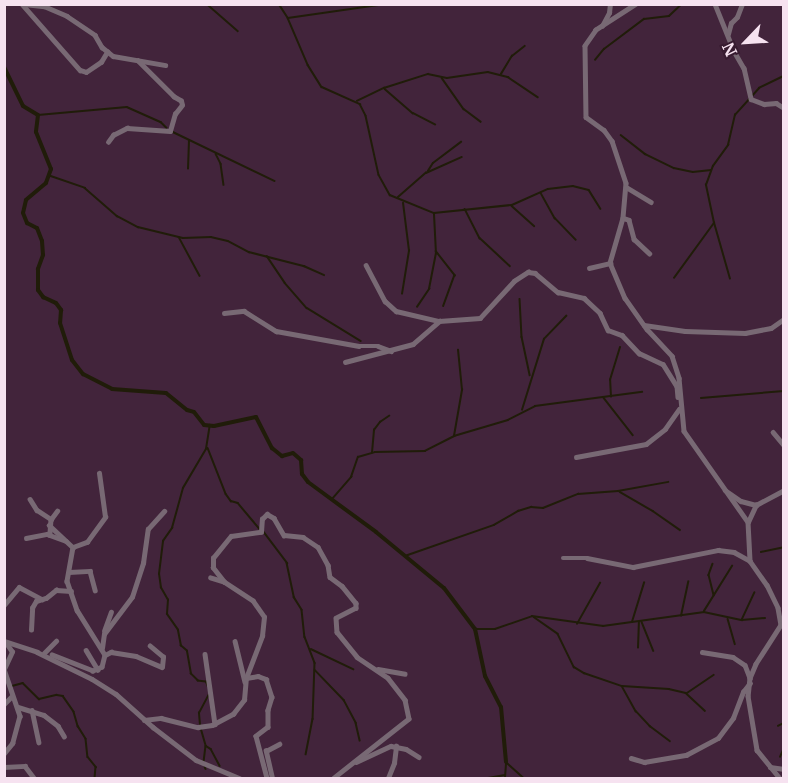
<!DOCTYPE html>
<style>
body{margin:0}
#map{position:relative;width:788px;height:783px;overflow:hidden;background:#42243b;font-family:Merriweather,serif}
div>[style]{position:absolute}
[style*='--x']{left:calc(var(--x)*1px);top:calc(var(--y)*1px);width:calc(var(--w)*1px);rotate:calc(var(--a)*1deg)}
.stream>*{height:1.5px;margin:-0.75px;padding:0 0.75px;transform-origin:0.75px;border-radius:0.75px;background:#201c09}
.river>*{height:4px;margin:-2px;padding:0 2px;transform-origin:2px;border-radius:2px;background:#201c09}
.minor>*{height:4.5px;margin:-2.25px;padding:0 2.25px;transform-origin:2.25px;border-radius:2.25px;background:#786974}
span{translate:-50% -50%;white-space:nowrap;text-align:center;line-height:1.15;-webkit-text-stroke:6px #371b30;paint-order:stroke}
.frame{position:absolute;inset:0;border:6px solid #f6e2f0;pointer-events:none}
.north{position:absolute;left:716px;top:12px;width:60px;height:60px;-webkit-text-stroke:4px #371b30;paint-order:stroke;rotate:245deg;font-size:16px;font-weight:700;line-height:24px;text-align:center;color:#f6e2f0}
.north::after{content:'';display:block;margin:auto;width:21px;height:27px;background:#f6e2f0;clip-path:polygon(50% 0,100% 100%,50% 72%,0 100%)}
</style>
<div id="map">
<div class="stream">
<i style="--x:207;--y:4;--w:41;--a:41.1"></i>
<i style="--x:279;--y:4;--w:17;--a:57"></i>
<i style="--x:288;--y:18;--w:51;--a:66.9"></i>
<i style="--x:308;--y:65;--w:26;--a:58"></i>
<i style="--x:322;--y:87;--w:42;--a:24.1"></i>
<i style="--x:360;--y:104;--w:13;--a:63"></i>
<i style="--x:366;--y:116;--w:60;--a:77.6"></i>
<i style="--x:379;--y:175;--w:23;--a:61"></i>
<i style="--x:390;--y:195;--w:48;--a:22.2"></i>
<i style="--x:434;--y:213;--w:78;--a:-5.9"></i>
<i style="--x:512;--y:205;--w:39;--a:-24"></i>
<i style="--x:548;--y:189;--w:25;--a:-7"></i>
<i style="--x:573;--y:186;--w:16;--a:14"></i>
<i style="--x:589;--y:190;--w:22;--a:58"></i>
<i style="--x:288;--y:18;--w:98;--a:-8.2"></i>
<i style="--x:595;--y:60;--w:14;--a:-51"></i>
<i style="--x:604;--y:49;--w:50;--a:-36.9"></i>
<i style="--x:644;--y:19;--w:25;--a:-7"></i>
<i style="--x:669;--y:16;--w:18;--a:-43"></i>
<i style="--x:501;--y:74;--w:21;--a:-59"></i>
<i style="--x:512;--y:56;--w:16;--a:-38"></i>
<i style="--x:442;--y:78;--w:38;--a:55"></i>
<i style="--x:464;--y:109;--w:21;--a:37"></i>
<i style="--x:385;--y:89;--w:37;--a:41"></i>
<i style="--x:413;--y:113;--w:25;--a:27"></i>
<i style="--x:357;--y:101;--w:30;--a:-26"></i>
<i style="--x:384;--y:88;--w:46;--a:-17.7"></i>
<i style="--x:428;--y:74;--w:19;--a:12"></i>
<i style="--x:447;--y:78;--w:41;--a:-8.3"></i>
<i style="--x:488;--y:72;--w:21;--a:14"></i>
<i style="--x:508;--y:77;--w:36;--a:34"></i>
<i style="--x:38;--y:115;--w:89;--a:-5.1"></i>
<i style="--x:127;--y:107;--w:37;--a:24"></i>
<i style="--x:161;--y:122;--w:8;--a:45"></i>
<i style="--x:171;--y:131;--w:115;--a:25.7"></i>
<i style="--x:621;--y:135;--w:31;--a:38"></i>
<i style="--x:645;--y:154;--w:32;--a:26"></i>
<i style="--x:674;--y:168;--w:19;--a:12"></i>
<i style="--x:693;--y:172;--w:18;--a:-6"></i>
<i style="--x:216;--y:154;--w:11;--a:63"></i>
<i style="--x:221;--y:164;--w:21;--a:82"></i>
<i style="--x:188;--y:169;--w:28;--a:-88"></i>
<i style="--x:428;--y:171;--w:9;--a:-58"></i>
<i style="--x:433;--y:163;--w:35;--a:-37"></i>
<i style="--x:51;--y:176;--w:36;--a:19"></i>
<i style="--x:85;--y:188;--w:43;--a:41.2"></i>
<i style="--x:117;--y:216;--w:24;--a:28"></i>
<i style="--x:138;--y:227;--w:46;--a:13.7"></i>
<i style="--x:183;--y:238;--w:28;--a:-2"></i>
<i style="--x:211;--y:237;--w:17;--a:13"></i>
<i style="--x:228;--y:241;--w:24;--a:28"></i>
<i style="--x:249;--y:252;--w:57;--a:14.3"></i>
<i style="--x:304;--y:266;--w:22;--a:24"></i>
<i style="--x:541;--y:193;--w:29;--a:61"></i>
<i style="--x:555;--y:218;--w:30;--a:46"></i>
<i style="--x:398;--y:197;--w:37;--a:-41"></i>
<i style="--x:426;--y:173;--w:39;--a:-24"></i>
<i style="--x:512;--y:206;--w:30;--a:42"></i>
<i style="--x:465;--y:209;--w:33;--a:63"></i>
<i style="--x:480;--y:238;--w:41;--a:43"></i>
<i style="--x:179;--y:237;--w:44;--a:61.7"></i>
<i style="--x:436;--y:251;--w:31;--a:52"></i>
<i style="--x:455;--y:275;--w:33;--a:110"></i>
<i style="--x:267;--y:256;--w:32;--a:56"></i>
<i style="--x:285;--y:283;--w:33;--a:49"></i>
<i style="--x:307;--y:308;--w:63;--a:31.4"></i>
<i style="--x:674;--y:278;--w:68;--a:-54"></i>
<i style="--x:730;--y:279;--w:58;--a:-105.9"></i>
<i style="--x:714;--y:223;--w:39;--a:-102"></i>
<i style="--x:706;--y:185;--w:20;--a:-70"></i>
<i style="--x:713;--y:166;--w:26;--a:-54"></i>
<i style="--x:728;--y:145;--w:31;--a:-77"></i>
<i style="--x:735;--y:115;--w:36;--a:-48"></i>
<i style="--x:759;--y:88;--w:28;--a:-26"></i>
<i style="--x:402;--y:294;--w:44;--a:-80.8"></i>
<i style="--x:409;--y:251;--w:48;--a:-97.1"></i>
<i style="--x:520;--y:299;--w:38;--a:87"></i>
<i style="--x:522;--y:337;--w:39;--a:78"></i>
<i style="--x:417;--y:307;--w:22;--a:-56"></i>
<i style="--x:429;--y:289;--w:36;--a:-79"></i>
<i style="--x:436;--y:254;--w:40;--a:-92.9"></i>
<i style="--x:611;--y:397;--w:17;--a:-93"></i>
<i style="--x:610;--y:380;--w:34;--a:-73"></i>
<i style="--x:604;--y:398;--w:47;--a:51.9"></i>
<i style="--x:701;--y:398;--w:83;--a:-4.8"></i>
<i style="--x:522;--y:410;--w:74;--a:-72.8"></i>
<i style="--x:544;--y:339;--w:32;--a:-46"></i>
<i style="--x:454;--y:436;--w:47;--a:-80.1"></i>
<i style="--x:462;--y:390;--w:40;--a:-95.7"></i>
<i style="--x:208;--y:448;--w:49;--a:68.6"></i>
<i style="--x:226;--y:494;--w:9;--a:54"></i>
<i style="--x:231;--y:501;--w:7;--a:16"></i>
<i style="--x:238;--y:503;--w:34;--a:50"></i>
<i style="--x:372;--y:453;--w:23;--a:-85"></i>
<i style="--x:374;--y:430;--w:10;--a:-53"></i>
<i style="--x:380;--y:422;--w:11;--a:-34"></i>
<i style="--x:620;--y:492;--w:38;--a:30"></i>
<i style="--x:653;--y:511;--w:33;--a:35"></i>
<i style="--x:333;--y:498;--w:28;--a:-49"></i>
<i style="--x:351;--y:477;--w:21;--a:-71"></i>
<i style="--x:358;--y:457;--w:18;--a:-16"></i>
<i style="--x:375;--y:452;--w:50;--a:-1.1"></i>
<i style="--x:425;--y:451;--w:33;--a:-27"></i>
<i style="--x:454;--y:436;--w:56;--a:-16.5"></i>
<i style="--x:508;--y:420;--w:30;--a:-27"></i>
<i style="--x:535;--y:406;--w:108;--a:-7.5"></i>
<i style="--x:264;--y:532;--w:39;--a:53"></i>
<i style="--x:287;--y:563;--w:35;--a:78"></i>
<i style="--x:294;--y:597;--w:15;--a:58"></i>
<i style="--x:302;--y:610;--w:27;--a:84"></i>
<i style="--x:305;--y:637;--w:28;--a:69"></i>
<i style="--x:315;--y:663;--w:56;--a:92"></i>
<i style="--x:313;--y:719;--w:36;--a:101"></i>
<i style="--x:761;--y:552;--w:24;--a:-12"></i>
<i style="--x:405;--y:556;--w:94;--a:-19.2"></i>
<i style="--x:494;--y:525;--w:28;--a:-30"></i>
<i style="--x:518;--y:511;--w:14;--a:-17"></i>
<i style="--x:531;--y:507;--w:12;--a:5"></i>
<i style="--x:543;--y:508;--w:38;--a:-22"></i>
<i style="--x:578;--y:494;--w:40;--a:-4.3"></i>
<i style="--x:618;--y:491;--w:51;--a:-10.2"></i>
<i style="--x:713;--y:564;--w:12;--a:110"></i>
<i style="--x:709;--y:575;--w:21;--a:76"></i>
<i style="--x:704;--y:611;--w:53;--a:-58.1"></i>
<i style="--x:681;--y:616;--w:35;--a:-78"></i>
<i style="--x:534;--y:617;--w:29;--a:35"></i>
<i style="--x:558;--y:634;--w:37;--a:64"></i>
<i style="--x:574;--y:667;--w:12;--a:31"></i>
<i style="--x:584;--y:673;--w:40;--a:18.9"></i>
<i style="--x:622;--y:686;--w:47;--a:3.7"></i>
<i style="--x:669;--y:689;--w:17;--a:13"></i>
<i style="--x:686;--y:693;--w:26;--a:43"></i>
<i style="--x:728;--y:619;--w:26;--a:74"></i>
<i style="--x:742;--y:619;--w:29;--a:-65"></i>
<i style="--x:632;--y:622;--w:41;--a:-72.9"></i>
<i style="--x:642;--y:622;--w:31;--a:68"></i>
<i style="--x:577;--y:624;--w:47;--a:-60.7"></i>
<i style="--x:475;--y:629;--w:20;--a:0"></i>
<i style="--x:495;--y:629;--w:39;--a:-19"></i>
<i style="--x:532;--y:616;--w:72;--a:8"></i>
<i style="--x:603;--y:626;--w:102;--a:-7.9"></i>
<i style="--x:704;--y:612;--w:39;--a:12"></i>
<i style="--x:742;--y:620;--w:23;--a:-5"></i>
<i style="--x:638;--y:648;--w:25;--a:-88"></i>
<i style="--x:311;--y:649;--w:47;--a:25.5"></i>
<i style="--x:315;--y:670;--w:42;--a:46"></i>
<i style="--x:344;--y:700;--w:26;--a:62"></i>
<i style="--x:356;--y:723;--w:18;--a:77"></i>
<i style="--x:12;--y:686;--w:11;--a:-15"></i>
<i style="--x:23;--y:683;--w:23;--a:45"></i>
<i style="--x:39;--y:699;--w:18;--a:-13"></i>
<i style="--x:57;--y:695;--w:6;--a:9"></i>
<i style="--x:63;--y:696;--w:19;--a:55"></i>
<i style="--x:74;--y:712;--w:15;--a:74"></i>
<i style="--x:78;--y:726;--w:15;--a:58"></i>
<i style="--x:86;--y:739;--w:18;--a:84"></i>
<i style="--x:88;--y:757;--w:13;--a:51"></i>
<i style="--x:96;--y:767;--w:11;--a:95"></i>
<i style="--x:622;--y:686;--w:29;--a:61"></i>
<i style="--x:636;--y:711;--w:21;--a:47"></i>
<i style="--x:650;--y:726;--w:25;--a:37"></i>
<i style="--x:208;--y:687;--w:5;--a:-112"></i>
<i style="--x:206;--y:682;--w:8;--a:-173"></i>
<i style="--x:198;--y:681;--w:10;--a:-135"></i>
<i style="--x:191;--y:674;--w:23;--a:-100"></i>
<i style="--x:187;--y:651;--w:8;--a:-140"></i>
<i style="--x:181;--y:646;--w:16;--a:-101"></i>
<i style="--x:178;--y:630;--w:19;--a:-125"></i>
<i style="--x:167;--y:614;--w:14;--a:-86"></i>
<i style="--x:168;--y:600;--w:14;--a:-120"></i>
<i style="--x:161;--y:588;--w:14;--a:-98"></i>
<i style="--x:159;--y:574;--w:33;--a:-83"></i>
<i style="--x:163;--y:541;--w:16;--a:-55"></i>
<i style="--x:172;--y:528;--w:41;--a:-74.6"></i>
<i style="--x:183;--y:488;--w:45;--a:-59.5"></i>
<i style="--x:206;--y:449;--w:24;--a:-81"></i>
<i style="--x:783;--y:687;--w:1;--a:0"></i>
<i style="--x:687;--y:693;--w:32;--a:-34"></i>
<i style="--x:200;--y:725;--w:12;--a:-95"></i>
<i style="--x:199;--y:713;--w:21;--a:-62"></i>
<i style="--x:778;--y:726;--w:7;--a:-27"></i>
<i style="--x:201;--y:728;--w:19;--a:74"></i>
<i style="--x:206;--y:746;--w:16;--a:97"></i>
<i style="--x:206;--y:746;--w:6;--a:31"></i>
<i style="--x:211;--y:749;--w:19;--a:62"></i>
<i style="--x:780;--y:757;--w:10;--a:-66"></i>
<i style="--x:506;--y:762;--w:24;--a:42"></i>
<i style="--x:205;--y:767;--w:2;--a:63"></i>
<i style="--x:488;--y:778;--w:17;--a:-10"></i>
<i style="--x:505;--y:778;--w:15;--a:-86"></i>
</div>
<div class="river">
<i style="--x:4;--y:67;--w:43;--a:64"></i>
<i style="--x:23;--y:106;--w:17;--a:31"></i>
<i style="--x:38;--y:115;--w:17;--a:97"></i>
<i style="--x:36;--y:132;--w:40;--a:68"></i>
<i style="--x:51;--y:169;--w:15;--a:110"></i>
<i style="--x:46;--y:183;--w:26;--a:140"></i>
<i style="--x:26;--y:200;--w:13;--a:103"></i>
<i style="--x:23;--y:213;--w:11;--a:68"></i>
<i style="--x:27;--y:223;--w:11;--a:27"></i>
<i style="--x:37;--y:228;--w:14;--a:69"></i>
<i style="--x:42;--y:241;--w:14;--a:86"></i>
<i style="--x:43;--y:255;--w:15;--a:110"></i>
<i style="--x:38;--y:269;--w:21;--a:90"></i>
<i style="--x:38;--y:290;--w:9;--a:54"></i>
<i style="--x:43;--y:297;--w:14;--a:25"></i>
<i style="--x:56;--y:303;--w:9;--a:54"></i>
<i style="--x:61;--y:310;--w:13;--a:94"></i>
<i style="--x:60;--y:323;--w:39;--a:72"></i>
<i style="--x:72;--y:360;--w:18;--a:52"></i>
<i style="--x:83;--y:374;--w:33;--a:27"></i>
<i style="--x:112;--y:389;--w:54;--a:4.2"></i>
<i style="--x:166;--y:393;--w:27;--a:39"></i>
<i style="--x:187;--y:410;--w:7;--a:16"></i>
<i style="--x:194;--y:412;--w:16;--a:52"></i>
<i style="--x:204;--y:425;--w:10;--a:6"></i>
<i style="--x:214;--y:426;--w:43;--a:-12.1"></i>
<i style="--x:256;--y:417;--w:35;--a:63"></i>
<i style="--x:272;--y:448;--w:13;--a:39"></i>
<i style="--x:282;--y:456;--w:11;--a:-15"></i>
<i style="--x:293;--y:453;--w:11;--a:41"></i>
<i style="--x:301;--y:460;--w:14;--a:86"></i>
<i style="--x:302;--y:474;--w:10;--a:53"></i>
<i style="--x:308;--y:482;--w:84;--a:36.3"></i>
<i style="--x:376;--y:532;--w:88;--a:39.5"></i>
<i style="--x:444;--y:588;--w:51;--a:52.9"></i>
<i style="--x:475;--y:629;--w:48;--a:78"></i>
<i style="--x:485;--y:676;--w:35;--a:63"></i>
<i style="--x:501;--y:707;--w:55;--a:84.8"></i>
</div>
<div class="minor">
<i style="--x:22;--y:4;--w:88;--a:48.7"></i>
<i style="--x:80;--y:70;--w:6;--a:18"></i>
<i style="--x:86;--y:72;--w:18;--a:-34"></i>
<i style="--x:101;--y:62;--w:12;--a:-59"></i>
<i style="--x:24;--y:4;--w:20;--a:6"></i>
<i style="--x:44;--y:6;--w:25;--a:23"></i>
<i style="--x:67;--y:16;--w:34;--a:34"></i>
<i style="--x:95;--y:35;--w:14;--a:60"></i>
<i style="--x:102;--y:47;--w:14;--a:39"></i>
<i style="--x:113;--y:56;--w:53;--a:9.8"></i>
<i style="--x:636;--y:4;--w:48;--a:147"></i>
<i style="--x:596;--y:30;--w:19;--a:125"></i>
<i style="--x:585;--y:46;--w:71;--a:89.2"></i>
<i style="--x:586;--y:117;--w:22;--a:36"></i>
<i style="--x:604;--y:130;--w:14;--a:54"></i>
<i style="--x:612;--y:141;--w:44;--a:71.6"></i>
<i style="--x:626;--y:183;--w:35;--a:95"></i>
<i style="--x:623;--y:218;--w:47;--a:106.1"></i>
<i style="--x:610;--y:263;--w:38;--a:67"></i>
<i style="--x:625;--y:298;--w:38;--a:55"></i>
<i style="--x:647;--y:329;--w:37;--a:47"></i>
<i style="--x:672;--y:356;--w:23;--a:72"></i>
<i style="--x:679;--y:378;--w:53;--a:84.6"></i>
<i style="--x:684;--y:431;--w:111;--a:54.9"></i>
<i style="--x:748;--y:522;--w:39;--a:87"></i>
<i style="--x:750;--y:561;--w:29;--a:55"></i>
<i style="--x:767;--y:585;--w:25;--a:64"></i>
<i style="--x:778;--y:608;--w:17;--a:80"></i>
<i style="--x:781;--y:625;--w:46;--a:122.7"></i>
<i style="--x:756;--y:664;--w:15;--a:113"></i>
<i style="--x:750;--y:678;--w:18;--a:96"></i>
<i style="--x:748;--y:696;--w:55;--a:80.5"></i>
<i style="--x:757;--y:750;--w:36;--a:51"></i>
<i style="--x:715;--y:4;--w:51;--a:68"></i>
<i style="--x:734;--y:51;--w:20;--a:60"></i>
<i style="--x:744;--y:68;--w:32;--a:77"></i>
<i style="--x:751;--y:99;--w:14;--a:21"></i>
<i style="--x:764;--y:104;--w:12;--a:-5"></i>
<i style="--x:776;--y:103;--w:9;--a:32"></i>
<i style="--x:602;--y:26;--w:15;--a:-62"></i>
<i style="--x:609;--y:13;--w:9;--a:-84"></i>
<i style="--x:728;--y:34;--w:11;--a:-75"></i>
<i style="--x:731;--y:23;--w:8;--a:-45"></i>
<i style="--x:737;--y:17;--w:14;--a:-69"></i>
<i style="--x:108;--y:142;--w:9;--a:-54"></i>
<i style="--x:113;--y:135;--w:16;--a:-27"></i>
<i style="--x:127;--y:128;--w:43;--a:4"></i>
<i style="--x:170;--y:131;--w:18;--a:-74"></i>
<i style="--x:175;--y:114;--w:11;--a:-52"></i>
<i style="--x:182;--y:105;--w:4;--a:-104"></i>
<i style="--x:181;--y:101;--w:8;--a:-150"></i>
<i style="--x:174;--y:97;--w:51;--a:-135"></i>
<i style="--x:626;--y:187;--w:29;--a:31"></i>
<i style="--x:623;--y:218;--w:6;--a:18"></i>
<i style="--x:629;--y:220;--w:20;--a:75"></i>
<i style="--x:634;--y:239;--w:21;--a:43"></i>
<i style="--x:366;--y:265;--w:41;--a:62.2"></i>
<i style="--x:385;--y:301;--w:15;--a:42"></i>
<i style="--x:396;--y:311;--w:44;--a:13.1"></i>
<i style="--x:439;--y:321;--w:41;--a:-4.2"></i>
<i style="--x:480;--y:318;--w:50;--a:-47.4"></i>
<i style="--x:514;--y:281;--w:17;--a:-33"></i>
<i style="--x:528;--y:272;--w:7;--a:8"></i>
<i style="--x:535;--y:273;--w:30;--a:40"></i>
<i style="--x:558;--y:292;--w:27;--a:13"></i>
<i style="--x:584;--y:298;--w:22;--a:43"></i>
<i style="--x:600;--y:313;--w:19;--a:65"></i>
<i style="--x:608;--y:330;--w:15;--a:20"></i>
<i style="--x:622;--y:335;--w:25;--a:47"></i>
<i style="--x:639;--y:353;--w:26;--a:25"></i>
<i style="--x:663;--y:364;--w:26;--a:58"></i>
<i style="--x:677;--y:386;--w:11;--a:85"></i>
<i style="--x:589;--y:268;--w:22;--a:-13"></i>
<i style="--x:224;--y:313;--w:20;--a:-6"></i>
<i style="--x:244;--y:311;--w:38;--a:32"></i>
<i style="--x:276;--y:331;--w:84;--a:10.2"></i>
<i style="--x:359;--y:346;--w:19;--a:0"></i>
<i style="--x:378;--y:346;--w:14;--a:21"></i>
<i style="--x:644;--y:325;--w:41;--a:8.3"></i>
<i style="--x:685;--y:331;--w:60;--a:1.9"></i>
<i style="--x:745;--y:333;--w:26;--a:-11"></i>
<i style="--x:771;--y:328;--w:16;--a:-35"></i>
<i style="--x:345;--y:362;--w:70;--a:-14.8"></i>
<i style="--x:413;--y:344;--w:35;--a:-41"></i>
<i style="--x:773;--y:432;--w:17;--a:50"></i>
<i style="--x:576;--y:457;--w:71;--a:-10.5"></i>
<i style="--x:646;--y:444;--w:24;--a:-38"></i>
<i style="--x:665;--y:429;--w:24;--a:-55"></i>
<i style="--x:725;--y:490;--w:19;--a:35"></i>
<i style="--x:741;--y:501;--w:16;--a:15"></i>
<i style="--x:30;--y:499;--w:13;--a:58"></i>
<i style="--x:37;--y:510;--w:17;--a:33"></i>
<i style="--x:51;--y:519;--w:16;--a:94"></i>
<i style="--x:51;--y:519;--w:10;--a:-53"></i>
<i style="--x:748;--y:522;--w:19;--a:-65"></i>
<i style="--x:756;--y:505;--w:32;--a:-28"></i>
<i style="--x:49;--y:525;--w:33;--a:43"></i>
<i style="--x:73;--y:547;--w:35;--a:100"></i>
<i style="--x:67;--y:581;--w:31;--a:71"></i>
<i style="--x:77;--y:610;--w:53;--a:58.1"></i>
<i style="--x:105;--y:655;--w:12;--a:104"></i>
<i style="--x:102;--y:667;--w:10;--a:156"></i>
<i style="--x:93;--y:671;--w:44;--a:-158.7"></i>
<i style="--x:26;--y:538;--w:21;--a:-11"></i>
<i style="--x:47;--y:534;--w:20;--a:20"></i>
<i style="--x:73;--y:547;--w:15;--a:-20"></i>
<i style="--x:87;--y:542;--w:31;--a:-54"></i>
<i style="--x:105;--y:517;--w:44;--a:-97.8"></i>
<i style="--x:563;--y:558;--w:24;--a:0"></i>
<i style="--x:587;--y:558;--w:47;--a:11.1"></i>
<i style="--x:633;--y:567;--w:87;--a:-11.3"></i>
<i style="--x:718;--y:550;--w:16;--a:7"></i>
<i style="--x:734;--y:552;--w:18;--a:29"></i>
<i style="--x:69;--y:572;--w:21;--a:-3"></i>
<i style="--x:90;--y:571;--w:20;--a:75"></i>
<i style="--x:224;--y:582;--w:18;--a:-128"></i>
<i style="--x:213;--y:568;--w:10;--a:-90"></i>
<i style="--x:213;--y:558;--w:28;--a:-51"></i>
<i style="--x:231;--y:536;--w:30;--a:-8"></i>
<i style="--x:261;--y:532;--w:13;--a:-86"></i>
<i style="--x:262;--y:519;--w:7;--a:-45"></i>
<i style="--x:267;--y:514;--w:8;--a:30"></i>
<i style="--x:274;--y:518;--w:20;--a:60"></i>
<i style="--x:284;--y:535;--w:19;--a:6"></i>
<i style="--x:303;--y:537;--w:18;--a:34"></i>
<i style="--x:318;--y:547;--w:21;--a:61"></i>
<i style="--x:328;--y:565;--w:12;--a:81"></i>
<i style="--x:330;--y:577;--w:15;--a:37"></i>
<i style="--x:342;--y:586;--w:22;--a:51"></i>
<i style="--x:356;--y:603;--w:5;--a:90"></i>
<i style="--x:356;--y:608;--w:22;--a:153"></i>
<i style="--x:336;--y:618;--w:14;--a:86"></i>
<i style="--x:337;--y:632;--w:32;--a:51"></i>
<i style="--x:357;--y:657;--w:37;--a:34"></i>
<i style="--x:388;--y:678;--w:28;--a:52"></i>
<i style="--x:405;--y:700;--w:19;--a:78"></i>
<i style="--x:409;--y:719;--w:95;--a:141.8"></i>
<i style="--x:4;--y:605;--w:23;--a:-50"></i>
<i style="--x:19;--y:587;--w:26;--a:28"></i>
<i style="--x:31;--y:630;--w:22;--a:-87"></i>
<i style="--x:32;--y:608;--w:8;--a:-60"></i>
<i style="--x:36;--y:601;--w:10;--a:-17"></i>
<i style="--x:46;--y:598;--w:13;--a:-39"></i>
<i style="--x:56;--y:590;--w:15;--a:4"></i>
<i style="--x:104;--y:631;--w:20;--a:-70"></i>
<i style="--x:4;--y:641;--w:35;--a:18"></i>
<i style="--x:37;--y:652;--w:61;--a:26.1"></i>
<i style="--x:92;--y:679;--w:28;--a:32"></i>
<i style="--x:116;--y:694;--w:50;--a:41.7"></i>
<i style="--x:153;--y:727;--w:54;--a:37.5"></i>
<i style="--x:196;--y:760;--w:47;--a:22.7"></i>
<i style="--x:235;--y:641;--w:42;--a:76.3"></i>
<i style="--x:102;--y:648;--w:14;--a:-82"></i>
<i style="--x:104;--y:634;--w:46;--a:-52.9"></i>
<i style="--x:132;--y:597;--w:36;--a:-72"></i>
<i style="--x:143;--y:563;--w:34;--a:-82"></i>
<i style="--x:148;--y:529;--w:24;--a:-48"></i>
<i style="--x:86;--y:650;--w:23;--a:59"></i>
<i style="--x:702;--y:652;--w:31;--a:9"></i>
<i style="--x:733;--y:657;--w:14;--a:34"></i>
<i style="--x:745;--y:665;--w:14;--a:69"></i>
<i style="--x:44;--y:653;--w:17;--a:-45"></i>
<i style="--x:205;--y:654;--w:71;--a:81.9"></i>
<i style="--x:105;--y:655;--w:7;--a:-27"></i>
<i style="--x:111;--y:652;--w:25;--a:9"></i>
<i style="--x:136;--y:656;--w:28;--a:23"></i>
<i style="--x:162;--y:667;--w:10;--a:-84"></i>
<i style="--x:163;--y:657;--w:17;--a:-140"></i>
<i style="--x:4;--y:669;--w:50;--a:71.2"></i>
<i style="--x:20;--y:716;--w:28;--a:105"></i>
<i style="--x:13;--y:743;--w:14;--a:129"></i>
<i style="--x:4;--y:669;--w:19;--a:-65"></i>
<i style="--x:12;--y:652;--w:11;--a:-124"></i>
<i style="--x:378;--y:669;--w:27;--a:10"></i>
<i style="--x:246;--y:678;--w:12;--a:-9"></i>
<i style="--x:258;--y:676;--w:9;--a:21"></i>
<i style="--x:266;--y:679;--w:19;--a:72"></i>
<i style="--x:272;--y:697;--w:14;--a:107"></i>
<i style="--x:268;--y:710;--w:17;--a:90"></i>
<i style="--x:268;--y:727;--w:15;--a:143"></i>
<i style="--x:256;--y:736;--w:43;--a:75.3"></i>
<i style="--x:4;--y:704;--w:11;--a:-45"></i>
<i style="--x:18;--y:707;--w:27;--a:17"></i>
<i style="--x:44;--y:715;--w:18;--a:38"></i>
<i style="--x:58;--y:726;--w:12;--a:59"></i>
<i style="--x:32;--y:710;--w:33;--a:78"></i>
<i style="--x:144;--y:720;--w:17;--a:-7"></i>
<i style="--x:161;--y:718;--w:38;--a:14"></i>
<i style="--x:198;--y:727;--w:14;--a:-8"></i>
<i style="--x:212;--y:725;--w:24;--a:-28"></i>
<i style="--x:233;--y:714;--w:18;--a:-52"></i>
<i style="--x:244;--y:700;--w:22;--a:-85"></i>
<i style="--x:246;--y:678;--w:45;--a:-69.1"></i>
<i style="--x:262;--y:636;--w:19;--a:-84"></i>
<i style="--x:264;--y:617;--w:19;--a:-125"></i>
<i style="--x:253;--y:601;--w:35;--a:-147"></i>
<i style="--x:224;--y:582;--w:14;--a:-163"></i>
<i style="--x:631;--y:758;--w:14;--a:17"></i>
<i style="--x:644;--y:762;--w:43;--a:-9.5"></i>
<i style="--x:686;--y:755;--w:36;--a:-28"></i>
<i style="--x:718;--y:738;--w:25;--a:-53"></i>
<i style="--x:733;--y:718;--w:28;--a:-69"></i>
<i style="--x:743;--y:692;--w:11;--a:-52"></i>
<i style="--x:356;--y:762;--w:38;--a:-25"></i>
<i style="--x:391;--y:746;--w:15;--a:11"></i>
<i style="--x:406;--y:749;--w:15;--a:32"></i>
<i style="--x:4;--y:767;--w:21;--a:-3"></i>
<i style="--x:25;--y:766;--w:15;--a:53"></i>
<i style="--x:770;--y:767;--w:14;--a:8"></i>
<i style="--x:272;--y:778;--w:28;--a:-103"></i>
<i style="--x:266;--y:751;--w:15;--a:-28"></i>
<i style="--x:388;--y:778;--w:16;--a:-68"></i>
<i style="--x:394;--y:763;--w:17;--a:-83"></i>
</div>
<div class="frame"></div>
<div class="north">N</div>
</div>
